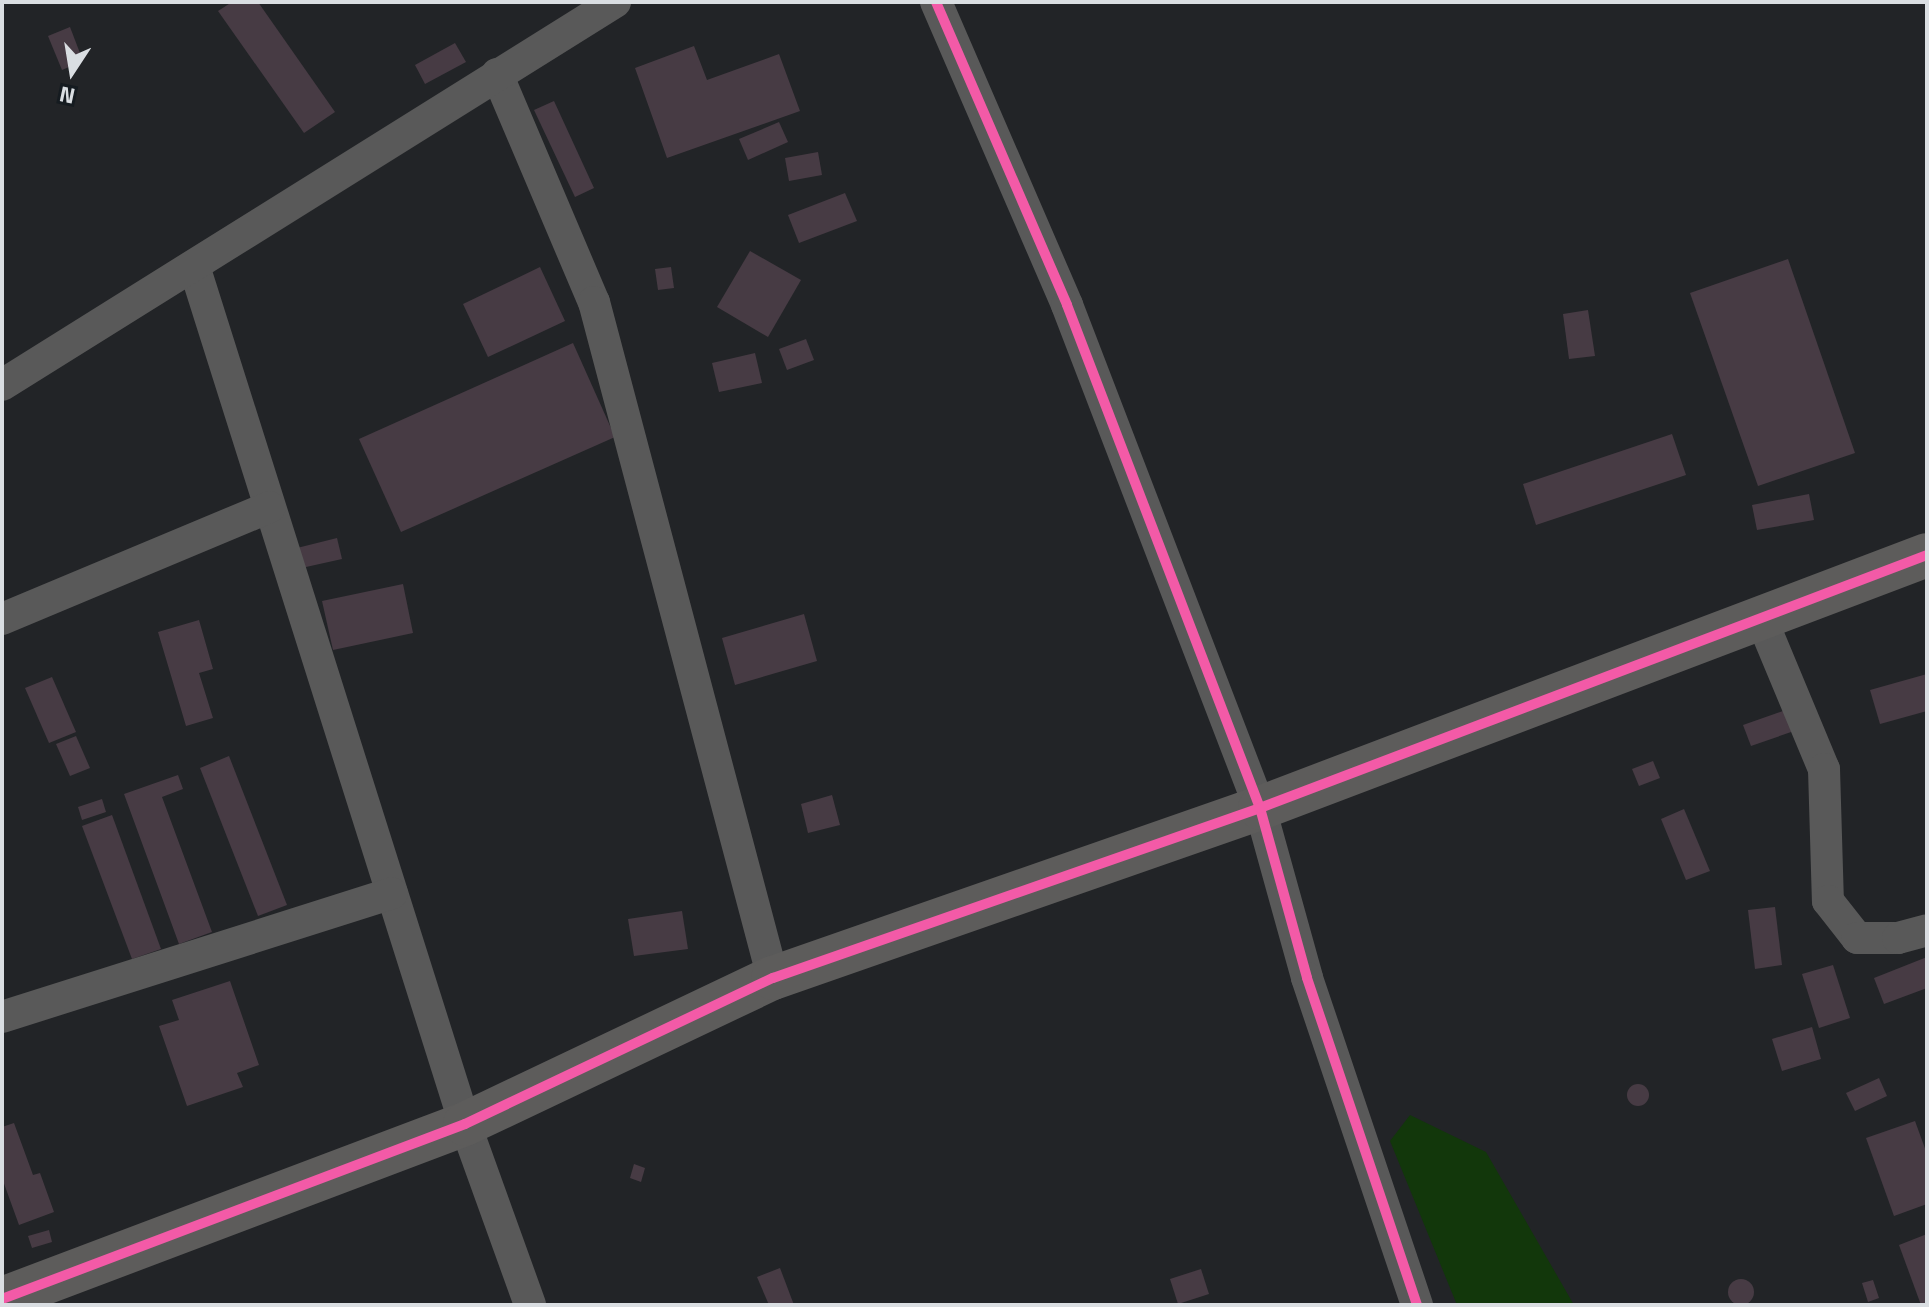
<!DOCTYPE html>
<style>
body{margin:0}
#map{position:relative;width:1929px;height:1307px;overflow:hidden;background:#222427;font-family:"Titillium Web",sans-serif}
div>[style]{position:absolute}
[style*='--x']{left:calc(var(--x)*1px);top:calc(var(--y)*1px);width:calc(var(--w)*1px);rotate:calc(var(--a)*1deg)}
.green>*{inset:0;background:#12370b}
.building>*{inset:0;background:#473b44}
.round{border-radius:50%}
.street>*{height:32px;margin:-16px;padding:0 16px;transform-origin:16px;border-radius:16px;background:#595959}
.secondary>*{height:44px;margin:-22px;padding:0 22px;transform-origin:22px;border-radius:22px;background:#5d5c5b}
.cycleway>*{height:10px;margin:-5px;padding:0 5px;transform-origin:5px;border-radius:5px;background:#f35aa7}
span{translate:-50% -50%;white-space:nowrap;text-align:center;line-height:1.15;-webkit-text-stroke:8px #151b20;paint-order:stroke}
.frame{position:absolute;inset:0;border:4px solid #dadee2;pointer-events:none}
.north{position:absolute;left:32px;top:32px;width:80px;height:80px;-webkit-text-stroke:6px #151b20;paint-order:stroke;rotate:192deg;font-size:22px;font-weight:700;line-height:32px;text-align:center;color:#dadee2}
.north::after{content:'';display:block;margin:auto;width:28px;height:36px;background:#dadee2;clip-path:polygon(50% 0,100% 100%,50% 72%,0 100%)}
</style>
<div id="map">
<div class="green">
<i style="clip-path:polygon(1410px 1115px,1486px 1152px,1574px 1305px,1457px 1305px,1390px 1141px)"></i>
</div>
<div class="building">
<i style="clip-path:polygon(232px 2px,258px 2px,335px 112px,304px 133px,218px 11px)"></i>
<i style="clip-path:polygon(70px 27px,83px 61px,62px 70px,48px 36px)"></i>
<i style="clip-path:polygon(455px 43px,466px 62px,425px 84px,415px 65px)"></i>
<i style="clip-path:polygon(694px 46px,707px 80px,779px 54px,800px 111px,667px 158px,635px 68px)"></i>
<i style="clip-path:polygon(554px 101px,594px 188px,575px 197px,534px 110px)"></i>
<i style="clip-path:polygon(779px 122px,788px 142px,748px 160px,739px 139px)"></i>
<i style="clip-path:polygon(818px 152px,822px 175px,789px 181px,785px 158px)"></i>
<i style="clip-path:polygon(845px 193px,857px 221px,799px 243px,788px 215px)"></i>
<i style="clip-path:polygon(750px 251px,801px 280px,768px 337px,717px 307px)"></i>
<i style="clip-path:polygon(1788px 259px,1855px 453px,1758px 486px,1690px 293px)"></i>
<i style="clip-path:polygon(540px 267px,565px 321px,488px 357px,463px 304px)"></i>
<i style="clip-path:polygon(671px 267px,674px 288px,658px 290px,655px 269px)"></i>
<i style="clip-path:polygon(1588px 310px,1595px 356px,1569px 359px,1563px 314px)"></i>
<i style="clip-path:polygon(806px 339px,814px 360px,787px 370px,779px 349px)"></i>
<i style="clip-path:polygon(573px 343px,615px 437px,401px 532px,359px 439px)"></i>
<i style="clip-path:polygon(755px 353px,762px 383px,719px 392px,712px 363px)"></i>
<i style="clip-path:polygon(1672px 434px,1686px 475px,1536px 525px,1523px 484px)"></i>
<i style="clip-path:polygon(1809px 494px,1814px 520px,1757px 530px,1752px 505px)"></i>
<i style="clip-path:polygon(337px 538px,342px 559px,297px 569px,293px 549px)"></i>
<i style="clip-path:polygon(403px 584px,413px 633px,333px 650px,322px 601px)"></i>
<i style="clip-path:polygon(804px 614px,817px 661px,735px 685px,722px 638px)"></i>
<i style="clip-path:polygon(199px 620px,213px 669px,199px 673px,213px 718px,186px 726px,158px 632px)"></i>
<i style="clip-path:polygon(1927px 674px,1927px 711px,1880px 724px,1870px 690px)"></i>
<i style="clip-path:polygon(52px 677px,76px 732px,49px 743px,25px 688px)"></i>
<i style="clip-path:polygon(1786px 710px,1794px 731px,1751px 746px,1743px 725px)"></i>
<i style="clip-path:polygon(76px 736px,90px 768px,70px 776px,56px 744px)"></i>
<i style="clip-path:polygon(229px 756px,287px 905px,258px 916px,200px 768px)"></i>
<i style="clip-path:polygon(1653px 761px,1660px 778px,1639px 786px,1632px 769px)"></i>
<i style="clip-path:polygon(178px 775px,183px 789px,162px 797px,212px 932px,179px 944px,124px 794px)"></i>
<i style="clip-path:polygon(832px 795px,840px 825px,808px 833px,801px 804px)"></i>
<i style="clip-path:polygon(102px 799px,106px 812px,82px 820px,78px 807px)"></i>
<i style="clip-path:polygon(1684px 809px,1710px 871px,1686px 880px,1661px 819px)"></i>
<i style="clip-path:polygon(112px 815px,161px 949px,132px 959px,82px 826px)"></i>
<i style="clip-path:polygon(1775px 907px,1782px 965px,1755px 969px,1748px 910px)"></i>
<i style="clip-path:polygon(682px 911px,688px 949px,634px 956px,628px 919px)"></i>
<i style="clip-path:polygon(1927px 957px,1927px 988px,1884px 1004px,1874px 978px)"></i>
<i style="clip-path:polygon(1833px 965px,1850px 1018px,1819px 1028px,1802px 974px)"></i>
<i style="clip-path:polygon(230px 981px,259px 1065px,237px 1073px,243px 1087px,187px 1106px,159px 1026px,179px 1020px,172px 1000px)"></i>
<i style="clip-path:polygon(1812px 1027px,1821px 1059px,1782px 1071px,1772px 1039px)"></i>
<i style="clip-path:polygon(1879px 1078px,1887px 1096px,1855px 1111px,1846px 1093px)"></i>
<i class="round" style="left:1627px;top:1084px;width:22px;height:22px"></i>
<i style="clip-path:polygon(1915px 1121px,1927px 1154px,1927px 1204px,1894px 1216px,1866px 1138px)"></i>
<i style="clip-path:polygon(14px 1123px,33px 1175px,40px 1173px,54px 1212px,19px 1225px,2px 1178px,2px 1127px)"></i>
<i style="clip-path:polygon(634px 1164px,645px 1168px,641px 1182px,630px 1178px)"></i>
<i style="clip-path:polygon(49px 1230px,52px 1242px,32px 1248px,28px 1236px)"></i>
<i style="clip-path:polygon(1927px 1234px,1927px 1305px,1921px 1305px,1899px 1245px)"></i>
<i style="clip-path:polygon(780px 1268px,794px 1305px,769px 1305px,757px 1277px)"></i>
<i style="clip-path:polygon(1201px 1269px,1209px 1294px,1178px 1304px,1170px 1279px)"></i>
<i class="round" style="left:1728px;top:1279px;width:26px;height:26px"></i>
<i style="clip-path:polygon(1873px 1280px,1879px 1298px,1868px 1302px,1862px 1283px)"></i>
</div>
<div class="street">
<i style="--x:936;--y:2;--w:330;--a:66.6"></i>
<i style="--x:1067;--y:305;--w:539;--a:69.01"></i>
<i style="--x:1260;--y:808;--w:176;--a:74.5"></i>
<i style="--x:1307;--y:978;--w:345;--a:71.4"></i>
<i style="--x:497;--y:74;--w:248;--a:67"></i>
<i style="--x:594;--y:302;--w:699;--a:75.17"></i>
<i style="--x:194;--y:266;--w:900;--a:72.47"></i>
<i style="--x:465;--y:1124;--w:192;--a:70.2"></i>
<i style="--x:2;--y:385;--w:723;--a:-32"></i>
<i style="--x:1761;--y:618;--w:164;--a:67.4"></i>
<i style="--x:1824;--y:769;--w:132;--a:88.3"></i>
<i style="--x:1828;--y:901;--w:47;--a:51.9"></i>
<i style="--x:1857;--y:938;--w:41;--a:0"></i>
<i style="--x:1898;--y:938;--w:30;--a:-15"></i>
<i style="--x:2;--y:619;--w:290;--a:-22.7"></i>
<i style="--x:2;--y:1017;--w:409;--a:-17.6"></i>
</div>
<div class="secondary">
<i style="--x:2;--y:1299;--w:495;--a:-20.7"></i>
<i style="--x:465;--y:1124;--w:341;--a:-25.4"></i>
<i style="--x:773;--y:978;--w:516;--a:-19.24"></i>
<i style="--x:1260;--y:808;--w:713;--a:-20.77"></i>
</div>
<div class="cycleway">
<i style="--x:936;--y:2;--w:330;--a:66.6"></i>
<i style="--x:1067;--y:305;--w:539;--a:69.01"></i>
<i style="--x:1260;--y:808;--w:176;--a:74.5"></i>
<i style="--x:1307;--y:978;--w:345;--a:71.4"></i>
<i style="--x:2;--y:1299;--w:495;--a:-20.7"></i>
<i style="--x:465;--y:1124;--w:341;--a:-25.4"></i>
<i style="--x:773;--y:978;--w:516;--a:-19.24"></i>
<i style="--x:1260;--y:808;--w:713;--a:-20.77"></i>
</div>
<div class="frame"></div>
<div class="north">N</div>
</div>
